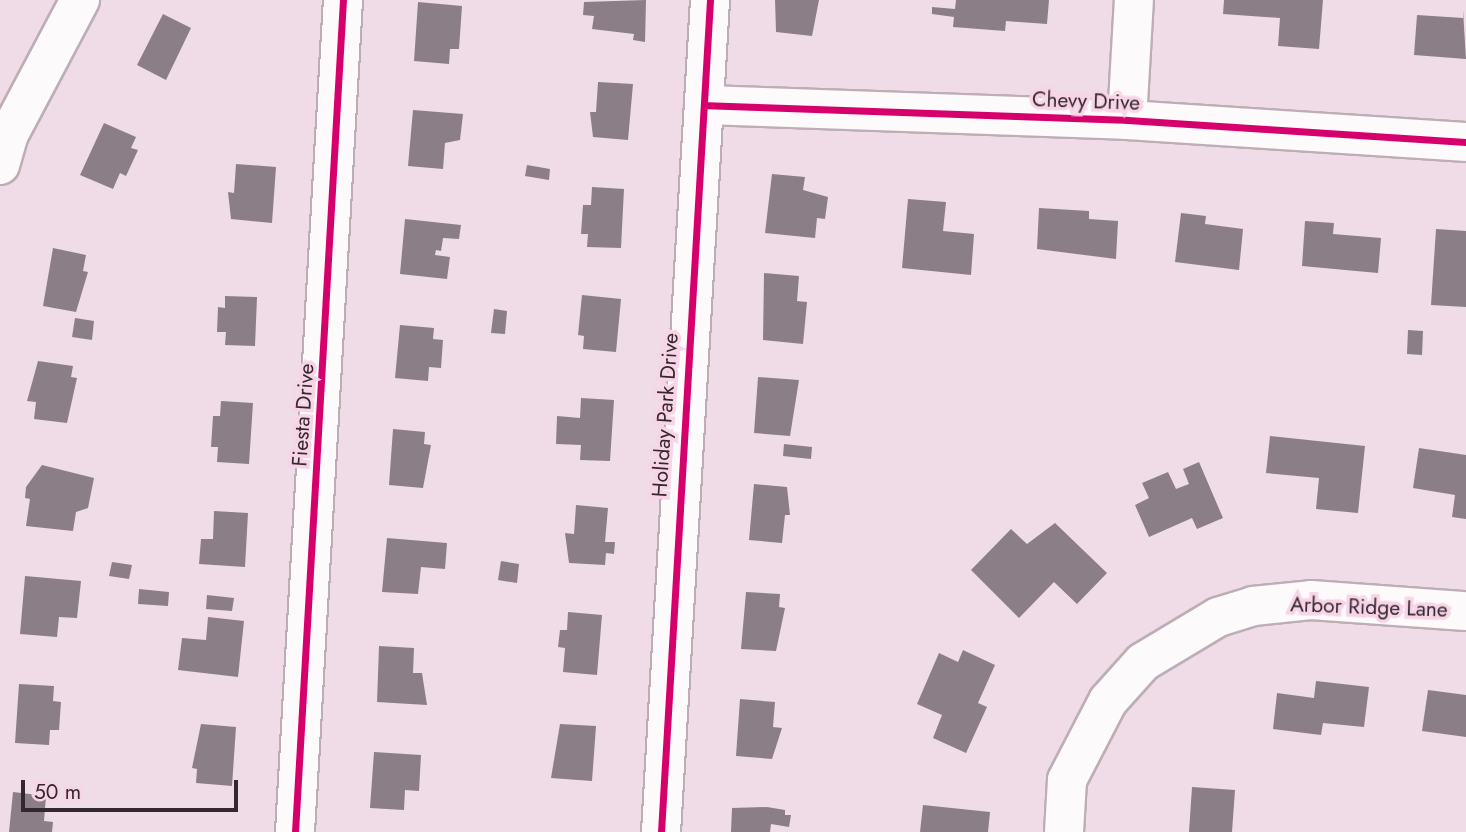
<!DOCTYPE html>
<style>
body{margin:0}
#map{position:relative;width:1466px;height:832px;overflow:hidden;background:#efdce6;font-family:Jost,sans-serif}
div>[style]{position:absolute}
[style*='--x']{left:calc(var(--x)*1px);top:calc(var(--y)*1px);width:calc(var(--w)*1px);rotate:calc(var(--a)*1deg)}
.building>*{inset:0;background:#8c7e86}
.roads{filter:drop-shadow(2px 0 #bdaeb6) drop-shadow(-2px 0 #bdaeb6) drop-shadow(0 2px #bdaeb6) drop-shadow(0 -2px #bdaeb6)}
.minor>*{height:38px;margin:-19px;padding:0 19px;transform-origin:19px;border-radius:19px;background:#fdfafb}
.cycleway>*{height:7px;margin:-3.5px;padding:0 3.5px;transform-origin:3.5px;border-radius:3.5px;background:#d6006c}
span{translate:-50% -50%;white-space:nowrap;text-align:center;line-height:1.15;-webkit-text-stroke:7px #f7d4e6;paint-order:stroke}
.street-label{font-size:21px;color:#34272e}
.scale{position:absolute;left:21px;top:780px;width:217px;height:32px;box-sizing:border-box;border:4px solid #34272e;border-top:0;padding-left:9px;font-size:21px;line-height:24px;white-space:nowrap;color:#34272e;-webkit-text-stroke:5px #f7d4e6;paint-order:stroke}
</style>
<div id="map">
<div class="building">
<i style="clip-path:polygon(646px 0,645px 42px,633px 40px,634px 34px,592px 29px,594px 16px,583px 15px,584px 2px)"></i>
<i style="clip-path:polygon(775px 0,819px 0,812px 36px,776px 32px)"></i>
<i style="clip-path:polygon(956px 0,1049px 0,1047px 24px,1006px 21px,1005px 31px,953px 27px,954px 17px,932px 14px,932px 7px,955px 9px)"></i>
<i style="clip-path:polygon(1224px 0,1323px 0,1319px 49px,1278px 46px,1280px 18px,1223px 14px)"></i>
<i style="clip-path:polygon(418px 2px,462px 6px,459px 49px,450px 49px,449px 64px,414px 61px)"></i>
<i style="clip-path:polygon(1463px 10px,1466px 59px,1414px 55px,1417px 15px,1463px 18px)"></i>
<i style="clip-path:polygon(163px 14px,191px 28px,166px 80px,137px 65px)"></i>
<i style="clip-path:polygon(598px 82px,633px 84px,628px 140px,593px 137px,590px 112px,596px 112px)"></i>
<i style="clip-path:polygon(413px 110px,463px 114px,460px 140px,445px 143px,443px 169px,408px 166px)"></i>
<i style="clip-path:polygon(104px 123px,136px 137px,131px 148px,138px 150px,126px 176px,120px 173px,113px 189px,80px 175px)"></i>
<i style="clip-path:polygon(236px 164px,276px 167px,272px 223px,231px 219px,228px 192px,234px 193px)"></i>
<i style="clip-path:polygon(527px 165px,550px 169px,549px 180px,525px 176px)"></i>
<i style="clip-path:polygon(772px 174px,805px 177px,803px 190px,828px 197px,825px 219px,817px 218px,815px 238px,765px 233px)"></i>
<i style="clip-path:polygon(592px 187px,624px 189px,621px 248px,587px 247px,588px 234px,581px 234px,583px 205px,591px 205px)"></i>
<i style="clip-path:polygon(908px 199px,946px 202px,943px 231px,974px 234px,971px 275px,902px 268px)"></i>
<i style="clip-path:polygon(1039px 208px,1089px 211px,1089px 219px,1118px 221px,1116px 259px,1037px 249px)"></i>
<i style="clip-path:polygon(1181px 213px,1206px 216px,1205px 224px,1243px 229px,1239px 270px,1175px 262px)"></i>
<i style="clip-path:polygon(405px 219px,461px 225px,459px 239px,443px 238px,441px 251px,436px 250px,435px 255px,450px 257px,447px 279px,400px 274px)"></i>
<i style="clip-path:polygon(1305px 221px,1334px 223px,1333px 234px,1381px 238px,1378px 273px,1302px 266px)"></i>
<i style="clip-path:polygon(1436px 229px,1466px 231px,1466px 307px,1431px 305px)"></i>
<i style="clip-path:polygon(53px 248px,86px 255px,83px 271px,88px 272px,76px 312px,43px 306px)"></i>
<i style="clip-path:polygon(764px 273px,799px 276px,797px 301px,807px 302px,803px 344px,763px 340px)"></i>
<i style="clip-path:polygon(582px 295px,621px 299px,616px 352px,583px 349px,584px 336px,578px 335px)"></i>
<i style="clip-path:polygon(225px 296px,257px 297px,255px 346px,225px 345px,226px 332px,217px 332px,218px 307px,225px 308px)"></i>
<i style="clip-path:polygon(494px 309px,507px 311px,505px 334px,491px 333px)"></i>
<i style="clip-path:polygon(75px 318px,94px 321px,92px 340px,72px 337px)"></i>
<i style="clip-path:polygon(400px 325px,434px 328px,433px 339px,443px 340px,441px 368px,429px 367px,428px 381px,395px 378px)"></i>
<i style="clip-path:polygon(1408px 330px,1423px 331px,1422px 355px,1407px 354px)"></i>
<i style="clip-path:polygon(38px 361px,73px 366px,71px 377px,77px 378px,67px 423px,34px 419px,36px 402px,27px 401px)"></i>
<i style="clip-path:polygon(758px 377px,799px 380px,790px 436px,754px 433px)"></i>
<i style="clip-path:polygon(581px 398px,614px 400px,610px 461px,580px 460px,581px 445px,556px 444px,557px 416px,580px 418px)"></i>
<i style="clip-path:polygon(221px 401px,253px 403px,249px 464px,217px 462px,218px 447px,211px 447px,213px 416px,220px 416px)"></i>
<i style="clip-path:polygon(393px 429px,425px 432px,424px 444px,431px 445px,423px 488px,389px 485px)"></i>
<i style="clip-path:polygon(1270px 436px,1365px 446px,1358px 513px,1316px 509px,1319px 478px,1266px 473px)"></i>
<i style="clip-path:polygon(784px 444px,812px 447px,811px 459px,783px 456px)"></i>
<i style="clip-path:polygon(1419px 448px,1466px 455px,1466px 519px,1452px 517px,1455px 495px,1413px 488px)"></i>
<i style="clip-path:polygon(1199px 462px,1223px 518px,1197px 529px,1192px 518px,1149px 537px,1135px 505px,1149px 498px,1142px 483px,1168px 472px,1176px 489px,1189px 484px,1183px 469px)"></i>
<i style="clip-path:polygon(42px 465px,94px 478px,88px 508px,76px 512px,73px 531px,26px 526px,30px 499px,25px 498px,26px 487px)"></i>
<i style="clip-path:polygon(754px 484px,787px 487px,790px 515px,785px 515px,782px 543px,749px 540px)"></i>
<i style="clip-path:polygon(576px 505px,608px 508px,605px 542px,615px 542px,614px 554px,606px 553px,605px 565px,569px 563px,565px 533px,574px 534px)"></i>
<i style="clip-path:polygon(214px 511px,248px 513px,245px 567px,199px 564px,201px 539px,213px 539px)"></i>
<i style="clip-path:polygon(1055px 523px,1107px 573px,1077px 604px,1054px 582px,1019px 618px,971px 570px,1011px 529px,1027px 544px)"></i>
<i style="clip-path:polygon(387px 538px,447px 543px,445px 569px,421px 567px,418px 594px,382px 592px)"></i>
<i style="clip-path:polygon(501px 561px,519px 564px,517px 583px,498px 580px)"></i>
<i style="clip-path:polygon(112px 562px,132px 565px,129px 579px,109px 576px)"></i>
<i style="clip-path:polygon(25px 576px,81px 581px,77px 618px,59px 617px,57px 637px,20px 634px)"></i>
<i style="clip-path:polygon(139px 589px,169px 592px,168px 606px,138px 604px)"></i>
<i style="clip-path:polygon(746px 592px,780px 594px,779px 607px,785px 608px,776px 651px,741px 649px)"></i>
<i style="clip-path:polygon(207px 595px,234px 598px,232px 611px,206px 609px)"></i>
<i style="clip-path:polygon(568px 612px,602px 615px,597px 675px,563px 672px,565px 648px,558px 647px,560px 630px,567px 630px)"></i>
<i style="clip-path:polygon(208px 617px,244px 621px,238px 677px,178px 670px,182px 638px,206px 640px)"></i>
<i style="clip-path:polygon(379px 646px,414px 648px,413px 673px,422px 673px,427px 705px,377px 702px)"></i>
<i style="clip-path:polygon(963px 650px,995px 665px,978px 703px,987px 707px,966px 753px,933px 738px,942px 715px,917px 704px,939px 653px,958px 662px)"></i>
<i style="clip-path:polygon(1316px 681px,1369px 687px,1364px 727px,1323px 723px,1321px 735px,1273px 729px,1277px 693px,1314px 698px)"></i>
<i style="clip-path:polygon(19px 684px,54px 686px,53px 701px,61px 702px,59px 730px,50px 730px,49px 745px,15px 743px)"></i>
<i style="clip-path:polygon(1428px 690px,1466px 695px,1466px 737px,1422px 731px)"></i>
<i style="clip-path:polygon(740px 699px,775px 702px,773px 727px,782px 728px,772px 759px,736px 756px)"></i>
<i style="clip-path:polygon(201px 724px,236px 727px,232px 786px,196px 783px,197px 769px,192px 768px)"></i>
<i style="clip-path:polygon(560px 724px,596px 726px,592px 781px,551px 778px)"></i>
<i style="clip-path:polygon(374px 752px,421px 755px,419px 791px,405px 790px,404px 810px,370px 808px)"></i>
<i style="clip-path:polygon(1192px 787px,1235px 790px,1232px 832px,1189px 832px)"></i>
<i style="clip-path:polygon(13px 792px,46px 796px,44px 821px,53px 822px,52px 832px,9px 832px)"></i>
<i style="clip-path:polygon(923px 805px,990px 812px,988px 832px,920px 832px)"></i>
<i style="clip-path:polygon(767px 807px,785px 810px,785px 815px,791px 815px,789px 827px,771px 824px,770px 832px,731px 832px,732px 808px)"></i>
</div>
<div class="roads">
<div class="minor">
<i style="--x:704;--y:105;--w:423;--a:2"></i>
<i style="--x:1127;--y:120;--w:340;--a:3.7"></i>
<i style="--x:1127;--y:120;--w:120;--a:-86.7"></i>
<i style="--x:0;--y:165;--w:32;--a:-74"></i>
<i style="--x:9;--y:134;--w:152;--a:-62.1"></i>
<i style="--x:295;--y:832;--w:833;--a:-86.7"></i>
<i style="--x:661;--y:832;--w:833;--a:-86.63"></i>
<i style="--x:1064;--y:832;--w:52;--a:-86.7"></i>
<i style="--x:1067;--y:780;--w:89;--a:-62.6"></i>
<i style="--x:1108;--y:701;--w:52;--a:-48.1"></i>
<i style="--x:1143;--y:662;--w:87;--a:-31"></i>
<i style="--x:1218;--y:617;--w:37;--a:-17"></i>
<i style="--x:1253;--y:606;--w:58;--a:-5.9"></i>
<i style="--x:1311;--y:600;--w:155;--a:4.1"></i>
</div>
</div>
<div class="cycleway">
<i style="--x:704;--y:105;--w:423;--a:2"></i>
<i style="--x:1127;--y:120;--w:340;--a:3.7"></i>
<i style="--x:295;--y:832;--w:833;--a:-86.7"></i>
<i style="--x:661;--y:832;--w:833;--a:-86.63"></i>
</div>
<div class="street-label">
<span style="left:1086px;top:101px;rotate:2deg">Chevy Drive</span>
<span style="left:303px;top:415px;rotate:-86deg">Fiesta Drive</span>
<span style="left:665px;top:415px;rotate:-86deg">Holiday Park Drive</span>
<span style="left:1369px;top:607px;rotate:2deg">Arbor Ridge Lane</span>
</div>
<div class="scale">50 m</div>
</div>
